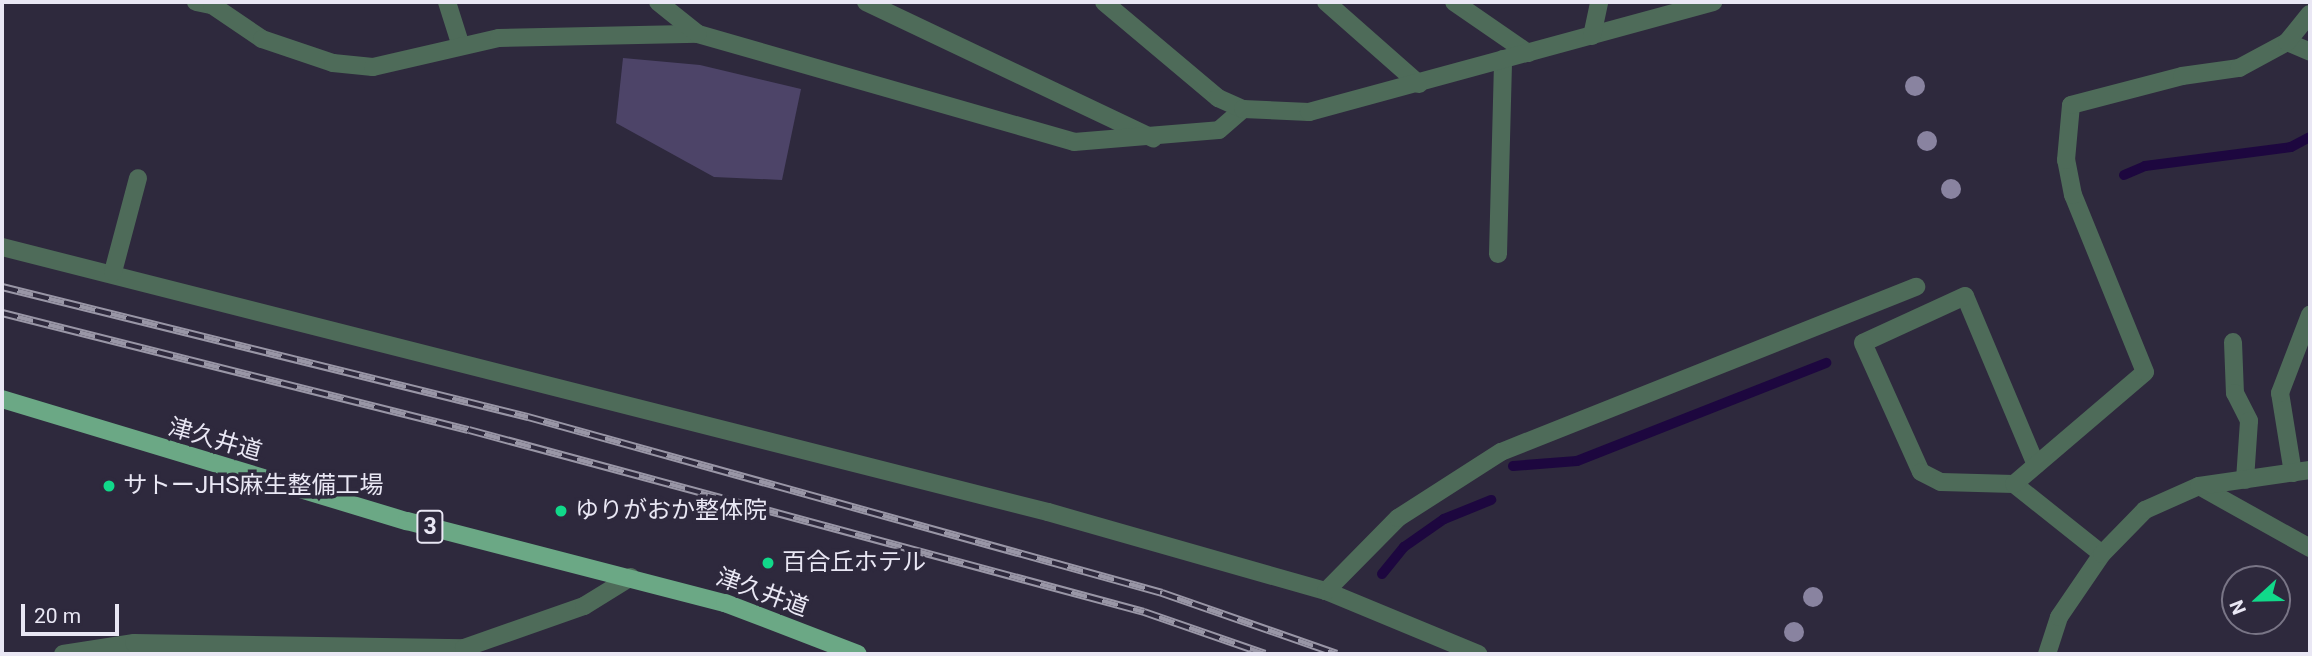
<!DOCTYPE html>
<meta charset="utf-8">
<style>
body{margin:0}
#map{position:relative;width:2312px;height:656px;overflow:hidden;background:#2e293d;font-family:Roboto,"Noto Sans JP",sans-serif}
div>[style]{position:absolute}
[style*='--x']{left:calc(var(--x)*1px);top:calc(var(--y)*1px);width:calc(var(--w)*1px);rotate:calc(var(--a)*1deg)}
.green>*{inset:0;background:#4d4468}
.stream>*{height:10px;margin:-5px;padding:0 5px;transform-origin:5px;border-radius:5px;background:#1d073f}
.service>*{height:18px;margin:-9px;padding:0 9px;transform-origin:9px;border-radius:9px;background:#4e6b59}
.minor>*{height:18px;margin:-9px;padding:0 9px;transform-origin:9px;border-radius:9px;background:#4e6b59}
.primary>*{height:18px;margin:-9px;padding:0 9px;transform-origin:9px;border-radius:9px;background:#6ba885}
.rail>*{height:8px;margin-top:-4px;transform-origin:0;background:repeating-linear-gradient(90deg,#2e293d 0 16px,#9996a6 0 32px);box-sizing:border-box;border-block:2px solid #9996a6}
.trees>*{width:20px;height:20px;margin:-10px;border-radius:50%;background:#8983a0}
.dots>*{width:19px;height:19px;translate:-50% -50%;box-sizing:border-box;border:4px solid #2e293d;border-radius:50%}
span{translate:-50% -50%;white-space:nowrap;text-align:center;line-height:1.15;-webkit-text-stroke:7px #2e293d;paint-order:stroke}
.shield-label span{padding:2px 5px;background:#2e293d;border:2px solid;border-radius:5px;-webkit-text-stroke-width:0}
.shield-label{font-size:23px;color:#e9e7f4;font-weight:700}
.street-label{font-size:24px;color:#e9e7f4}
.poi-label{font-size:24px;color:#e9e7f4}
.left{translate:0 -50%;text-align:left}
.frame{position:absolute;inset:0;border:4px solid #e9e7f4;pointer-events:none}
.north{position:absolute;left:2221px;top:565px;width:70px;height:70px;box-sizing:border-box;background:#2e293d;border:2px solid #797586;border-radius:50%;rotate:248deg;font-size:19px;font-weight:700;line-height:28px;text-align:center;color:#e9e7f4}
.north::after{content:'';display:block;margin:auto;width:24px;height:32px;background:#11d98a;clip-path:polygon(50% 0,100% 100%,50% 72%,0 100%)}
.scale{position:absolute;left:21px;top:604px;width:98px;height:32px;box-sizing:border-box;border:4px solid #e9e7f4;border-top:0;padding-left:9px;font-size:21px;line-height:24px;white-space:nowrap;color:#e9e7f4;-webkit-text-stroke:5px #2e293d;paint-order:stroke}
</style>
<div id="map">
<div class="green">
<i style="clip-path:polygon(623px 58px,700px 65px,801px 89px,782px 180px,714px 177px,616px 123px)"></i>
</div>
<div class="stream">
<i style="--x:2124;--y:175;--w:23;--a:-23"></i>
<i style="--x:2145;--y:166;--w:147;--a:-7.4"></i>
<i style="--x:2291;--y:147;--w:21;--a:-28"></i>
<i style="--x:1513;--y:466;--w:64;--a:-4.5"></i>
<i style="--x:1577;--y:461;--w:268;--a:-21.5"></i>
<i style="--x:1382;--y:574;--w:35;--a:-51"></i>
<i style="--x:1404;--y:547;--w:49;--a:-35"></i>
<i style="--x:1444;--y:519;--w:51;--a:-22"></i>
</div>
<div class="service">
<i style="--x:447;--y:2;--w:43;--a:72.4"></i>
<i style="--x:866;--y:2;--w:318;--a:25.4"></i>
<i style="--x:1326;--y:2;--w:124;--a:41.4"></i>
<i style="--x:1454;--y:2;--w:90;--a:34.6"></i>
<i style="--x:2287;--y:42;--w:25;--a:23"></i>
<i style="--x:1498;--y:254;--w:195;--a:-88.5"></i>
<i style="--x:1501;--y:452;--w:447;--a:-21.7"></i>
</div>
<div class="minor">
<i style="--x:196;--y:2;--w:16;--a:11"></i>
<i style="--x:212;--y:5;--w:60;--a:34.2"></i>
<i style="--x:262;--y:39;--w:75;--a:18.7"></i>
<i style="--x:333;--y:63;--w:40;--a:5.7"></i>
<i style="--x:373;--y:67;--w:129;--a:-13"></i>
<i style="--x:499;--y:38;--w:199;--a:-1.2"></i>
<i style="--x:698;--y:34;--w:391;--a:16"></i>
<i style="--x:1074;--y:142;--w:145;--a:-4.7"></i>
<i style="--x:1219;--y:130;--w:32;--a:-41"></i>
<i style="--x:658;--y:2;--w:51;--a:38.7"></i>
<i style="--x:1104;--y:2;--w:149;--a:40.1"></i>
<i style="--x:1218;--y:98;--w:27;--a:24"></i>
<i style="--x:1243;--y:109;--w:66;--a:2.6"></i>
<i style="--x:1309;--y:112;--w:419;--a:-15.2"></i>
<i style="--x:1592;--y:36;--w:35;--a:-78"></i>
<i style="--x:2;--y:247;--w:1079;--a:14.22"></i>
<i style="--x:1048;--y:512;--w:289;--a:15.9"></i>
<i style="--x:1326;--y:591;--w:165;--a:22.5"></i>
<i style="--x:113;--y:272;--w:97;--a:-75.1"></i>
<i style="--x:2233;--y:342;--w:51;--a:87.8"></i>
<i style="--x:2235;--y:393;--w:31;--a:63"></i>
<i style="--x:2249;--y:421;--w:59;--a:93.9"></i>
<i style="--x:2036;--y:465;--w:183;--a:-112.8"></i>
<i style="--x:1965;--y:296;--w:112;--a:155.3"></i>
<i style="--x:1863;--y:343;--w:141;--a:65.8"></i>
<i style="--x:1921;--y:472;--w:22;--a:27"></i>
<i style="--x:1941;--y:482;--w:73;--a:1.6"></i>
<i style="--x:2014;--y:484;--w:112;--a:38.5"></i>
<i style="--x:2293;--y:473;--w:81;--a:-99.2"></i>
<i style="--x:2280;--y:393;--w:84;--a:-69"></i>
<i style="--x:2014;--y:484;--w:172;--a:-40.5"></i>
<i style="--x:2145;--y:372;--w:191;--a:-112.1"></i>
<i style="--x:2073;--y:195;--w:36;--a:-101"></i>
<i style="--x:2066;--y:160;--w:55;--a:-84.8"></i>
<i style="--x:2071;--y:105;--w:115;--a:-14.6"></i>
<i style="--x:2182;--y:76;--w:58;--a:-8"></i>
<i style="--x:2239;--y:68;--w:55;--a:-28.4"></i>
<i style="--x:2287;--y:42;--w:36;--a:-51"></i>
<i style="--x:2199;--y:486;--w:127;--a:29.2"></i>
<i style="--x:1326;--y:591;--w:103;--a:-45.4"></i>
<i style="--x:1398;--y:518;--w:122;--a:-32.7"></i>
<i style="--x:63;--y:654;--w:72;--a:-8.8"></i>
<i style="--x:134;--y:643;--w:330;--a:0.9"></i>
<i style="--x:464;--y:648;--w:127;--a:-19.3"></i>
<i style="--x:584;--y:606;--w:55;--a:-31.7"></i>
<i style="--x:2047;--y:654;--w:39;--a:-72"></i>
<i style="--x:2059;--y:617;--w:76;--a:-55.7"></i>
<i style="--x:2102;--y:554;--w:62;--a:-45.7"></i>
<i style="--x:2145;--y:510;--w:59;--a:-24"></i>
<i style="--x:2199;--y:486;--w:112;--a:-8.2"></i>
</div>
<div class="primary">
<i style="--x:2;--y:399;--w:423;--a:16.8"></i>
<i style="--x:407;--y:521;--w:328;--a:14.5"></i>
<i style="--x:725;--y:603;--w:142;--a:21"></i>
</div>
<div class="rail">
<i style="--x:2;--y:287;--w:542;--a:13.88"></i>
<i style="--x:528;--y:417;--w:658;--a:15.51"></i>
<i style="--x:1162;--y:593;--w:185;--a:19.2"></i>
<i style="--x:2;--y:313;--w:481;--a:14.1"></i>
<i style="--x:469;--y:430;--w:699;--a:15.09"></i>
<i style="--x:1144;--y:612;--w:128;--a:19.1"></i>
</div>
<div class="trees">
<i style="left:1915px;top:86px"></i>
<i style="left:1927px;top:141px"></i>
<i style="left:1951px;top:189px"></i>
<i style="left:1813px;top:597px"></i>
<i style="left:1794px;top:632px"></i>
</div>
<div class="dots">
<i style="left:109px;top:486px;background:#11d98a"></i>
<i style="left:561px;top:511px;background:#11d98a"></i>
<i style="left:768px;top:563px;background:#11d98a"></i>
</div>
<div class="shield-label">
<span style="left:430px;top:527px">3</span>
</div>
<div class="street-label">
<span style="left:215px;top:440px;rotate:16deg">津久井道</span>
<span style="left:762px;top:593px;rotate:20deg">津久井道</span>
</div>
<div class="poi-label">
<span class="left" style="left:123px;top:486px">サトーJHS麻生整備工場</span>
<span class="left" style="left:575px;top:511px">ゆりがおか整体院</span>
<span class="left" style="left:782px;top:563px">百合丘ホテル</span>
</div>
<div class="frame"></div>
<div class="north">N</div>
<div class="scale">20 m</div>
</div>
